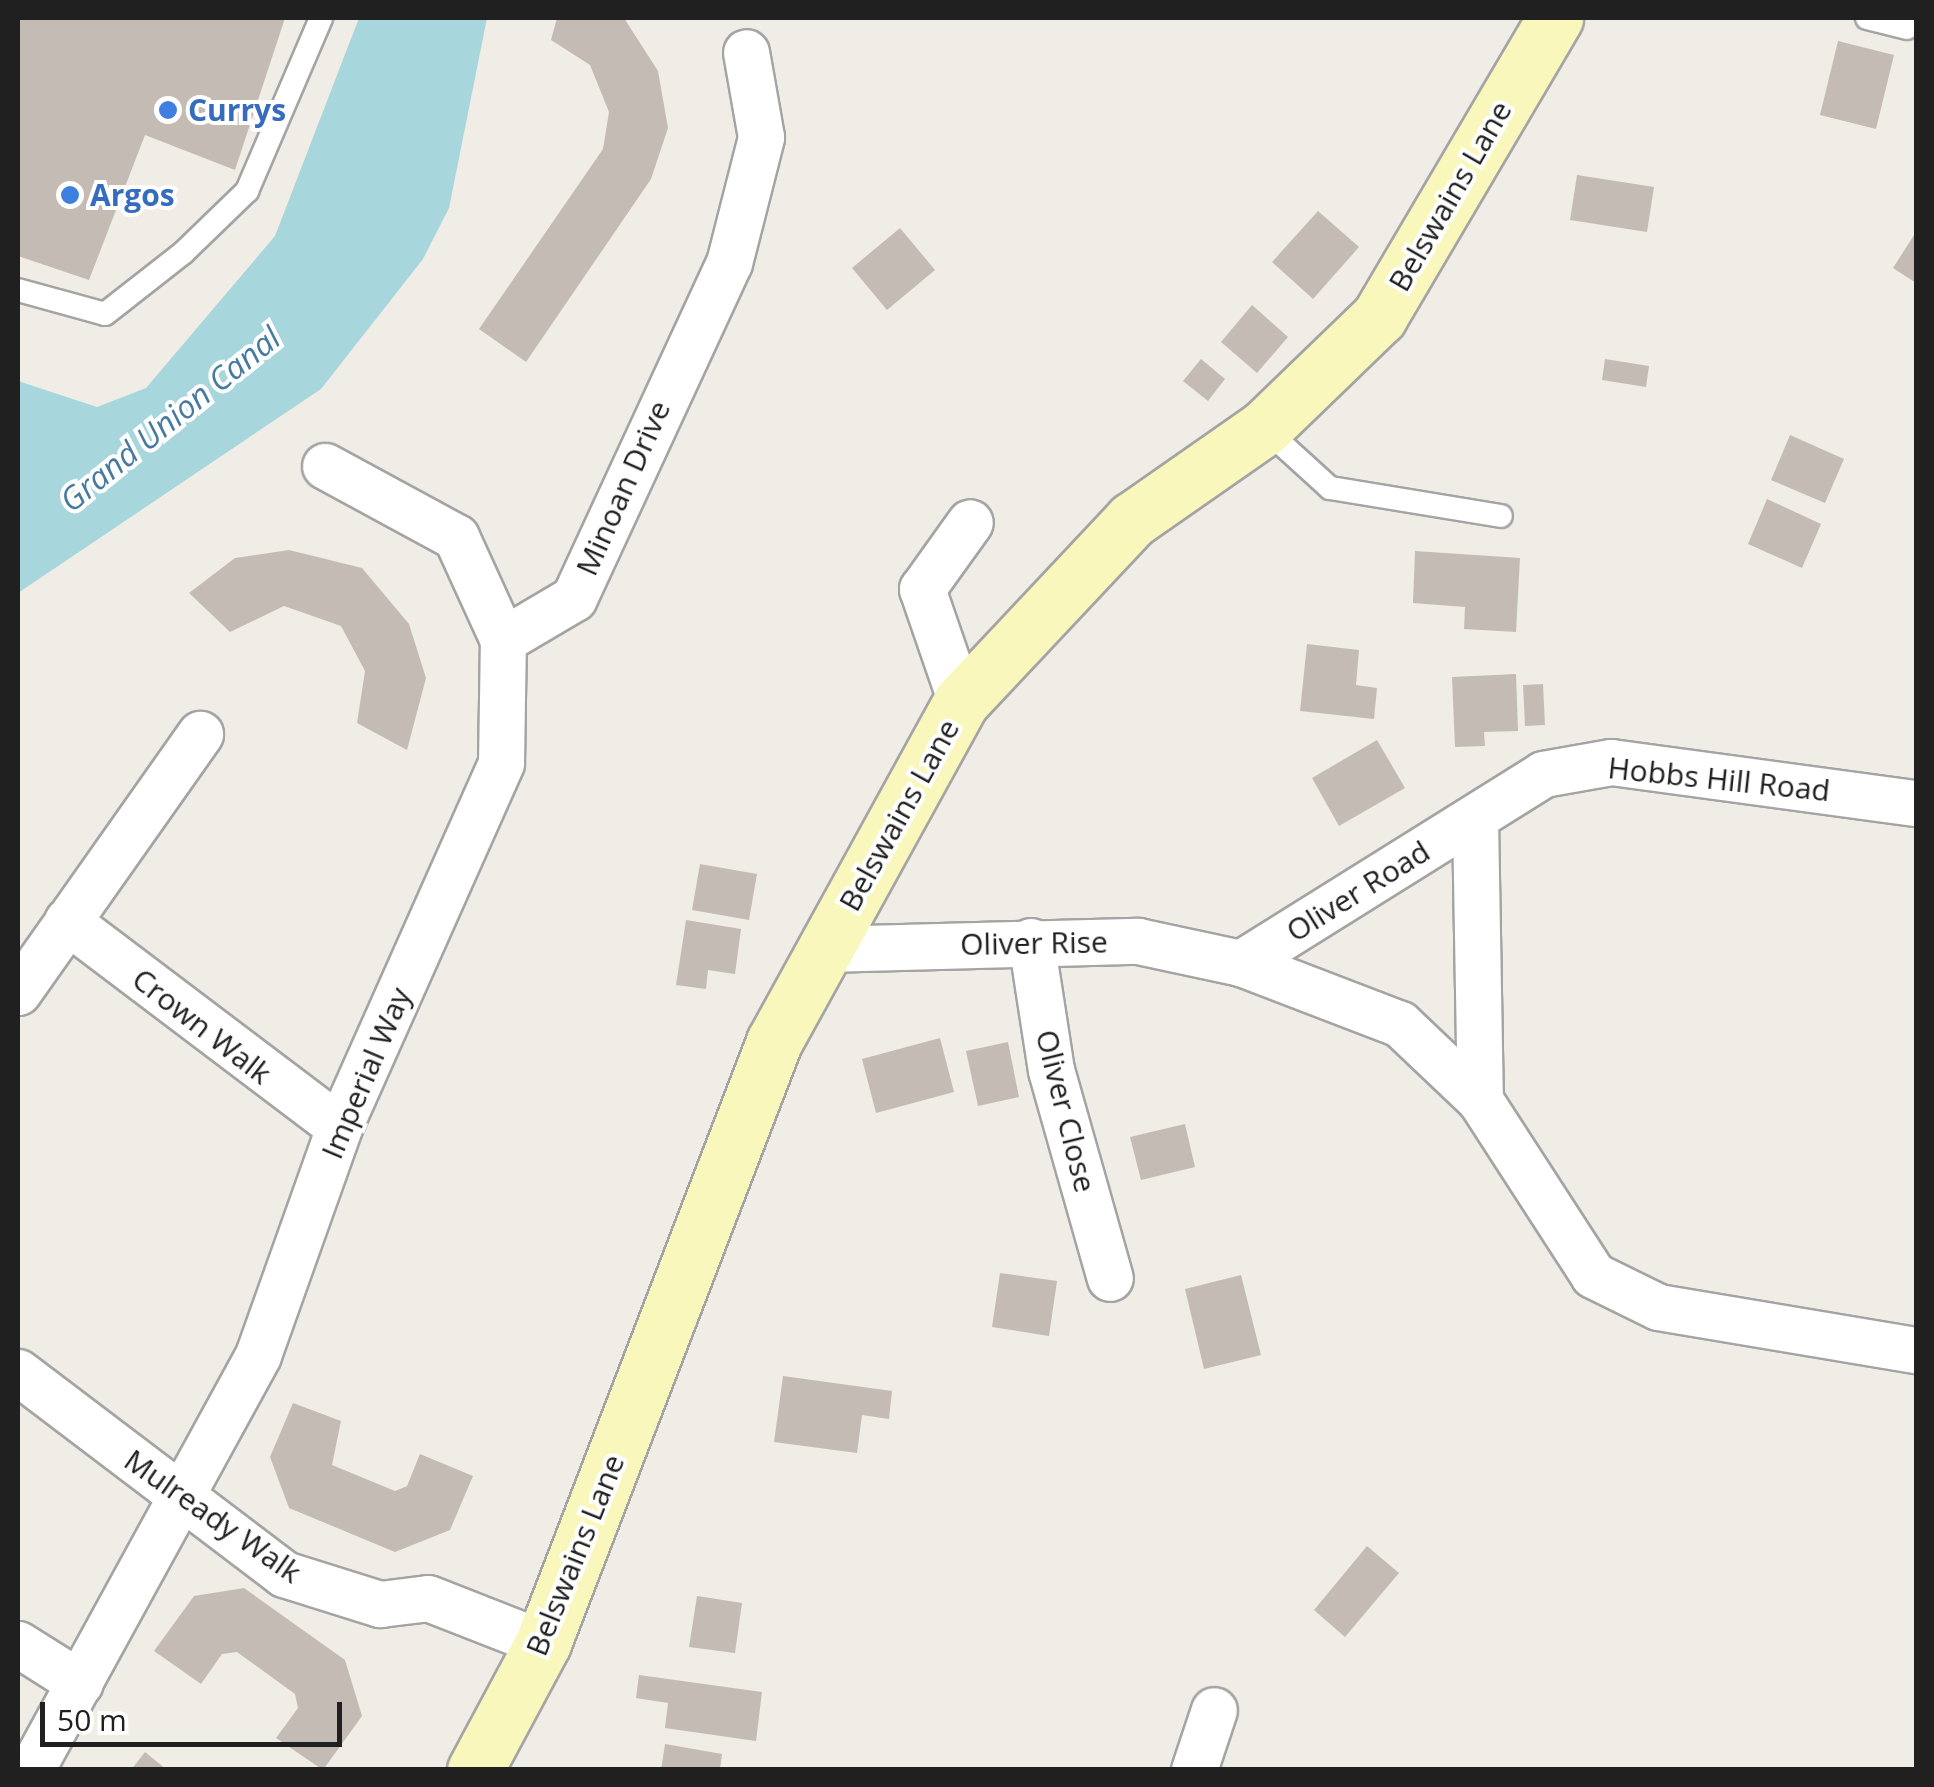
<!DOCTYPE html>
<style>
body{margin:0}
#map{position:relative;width:1934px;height:1787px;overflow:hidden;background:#f0ece6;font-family:"Open Sans",sans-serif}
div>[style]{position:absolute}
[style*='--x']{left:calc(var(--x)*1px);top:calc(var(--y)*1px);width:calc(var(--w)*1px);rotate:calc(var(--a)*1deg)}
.water>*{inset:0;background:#a7d6dd}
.building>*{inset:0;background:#c5bbb5}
.roads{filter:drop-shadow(2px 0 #a4a4a4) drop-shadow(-2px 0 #a4a4a4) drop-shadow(0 2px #a4a4a4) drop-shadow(0 -2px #a4a4a4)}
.lane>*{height:22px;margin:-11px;padding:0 11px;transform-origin:11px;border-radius:11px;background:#fff}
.street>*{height:45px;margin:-22.5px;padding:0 22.5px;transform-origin:22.5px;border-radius:22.5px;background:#fff}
.secondary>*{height:55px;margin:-27.5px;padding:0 27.5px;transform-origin:27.5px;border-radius:27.5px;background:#f9f7bb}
.dots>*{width:28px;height:28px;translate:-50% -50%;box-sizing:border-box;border:5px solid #fff;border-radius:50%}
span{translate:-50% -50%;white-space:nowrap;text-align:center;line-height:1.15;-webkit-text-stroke:8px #fff;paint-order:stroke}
.shop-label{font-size:30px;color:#366cbe;font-weight:700}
.left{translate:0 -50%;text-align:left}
.street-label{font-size:30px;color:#202020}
.water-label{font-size:32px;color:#467a9f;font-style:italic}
.frame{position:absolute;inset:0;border:20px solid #202020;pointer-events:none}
.scale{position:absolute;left:40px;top:1702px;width:302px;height:45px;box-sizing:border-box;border:5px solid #202020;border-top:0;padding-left:12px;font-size:30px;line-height:35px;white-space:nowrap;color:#202020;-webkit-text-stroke:8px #fff;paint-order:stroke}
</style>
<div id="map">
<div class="water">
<i style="clip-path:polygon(359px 18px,487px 18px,449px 208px,423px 259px,321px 389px,18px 593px,18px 381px,97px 407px,146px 388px,275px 236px)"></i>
</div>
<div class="building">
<i style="clip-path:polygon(18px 18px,285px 18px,235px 170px,145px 135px,89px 280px,18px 256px)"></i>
<i style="clip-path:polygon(557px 18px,624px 18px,658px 71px,668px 128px,651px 179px,526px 362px,479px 329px,603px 149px,609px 112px,590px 65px,551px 40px)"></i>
<i style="clip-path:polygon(1838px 41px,1894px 55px,1876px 129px,1820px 115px)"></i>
<i style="clip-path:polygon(1577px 175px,1654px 187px,1647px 232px,1570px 220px)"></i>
<i style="clip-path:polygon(1318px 211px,1359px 247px,1313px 299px,1272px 262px)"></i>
<i style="clip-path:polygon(900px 228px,935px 270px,887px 310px,852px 268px)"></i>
<i style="clip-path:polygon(1916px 232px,1916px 283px,1893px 268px)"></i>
<i style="clip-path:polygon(1252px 305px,1288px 337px,1257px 373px,1221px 342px)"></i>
<i style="clip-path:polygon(1201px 359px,1225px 379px,1208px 401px,1183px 381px)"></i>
<i style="clip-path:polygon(1605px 359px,1649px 366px,1646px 387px,1602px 380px)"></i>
<i style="clip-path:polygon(1790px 435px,1844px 459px,1825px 503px,1771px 480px)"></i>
<i style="clip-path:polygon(1767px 499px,1821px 524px,1802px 568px,1748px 544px)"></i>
<i style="clip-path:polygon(289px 550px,362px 568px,409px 624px,426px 678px,407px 750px,357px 723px,365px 671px,341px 626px,284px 606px,230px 632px,189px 593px,235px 558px)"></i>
<i style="clip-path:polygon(1415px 551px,1520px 558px,1516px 632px,1464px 629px,1465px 607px,1413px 603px)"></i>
<i style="clip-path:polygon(1307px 644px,1359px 650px,1356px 685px,1377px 688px,1374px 719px,1300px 711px)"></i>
<i style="clip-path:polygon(1516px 674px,1518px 731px,1484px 732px,1485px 746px,1455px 747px,1452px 677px)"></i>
<i style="clip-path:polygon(1543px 684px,1545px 725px,1525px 726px,1523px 685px)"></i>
<i style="clip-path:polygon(1377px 740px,1405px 788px,1339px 826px,1312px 778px)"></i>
<i style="clip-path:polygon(700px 864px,757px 874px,749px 920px,692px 910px)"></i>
<i style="clip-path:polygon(686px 920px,741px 929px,735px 974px,708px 970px,706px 989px,676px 985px)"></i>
<i style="clip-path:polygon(940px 1038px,954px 1092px,876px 1113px,862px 1059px)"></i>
<i style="clip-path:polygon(1008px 1042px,1019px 1097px,978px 1106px,966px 1051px)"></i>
<i style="clip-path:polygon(1185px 1124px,1195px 1167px,1141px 1180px,1130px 1137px)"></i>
<i style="clip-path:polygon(1000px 1273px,1057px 1281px,1049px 1336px,992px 1327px)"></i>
<i style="clip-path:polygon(1241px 1275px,1261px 1355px,1204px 1369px,1185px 1289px)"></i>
<i style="clip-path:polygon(783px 1376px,892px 1391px,889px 1419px,862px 1415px,857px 1453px,774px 1442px)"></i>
<i style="clip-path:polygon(293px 1403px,341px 1421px,332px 1465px,395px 1491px,407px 1486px,420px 1454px,473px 1476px,450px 1530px,395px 1552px,289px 1508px,270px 1457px)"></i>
<i style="clip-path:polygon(1367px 1546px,1399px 1573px,1345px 1637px,1314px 1610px)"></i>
<i style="clip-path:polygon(244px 1588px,345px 1660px,362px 1716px,323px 1770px,276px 1738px,298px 1708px,295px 1694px,237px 1652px,222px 1654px,201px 1684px,154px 1651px,194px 1596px)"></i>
<i style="clip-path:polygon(697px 1596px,742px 1603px,735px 1653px,689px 1647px)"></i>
<i style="clip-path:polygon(639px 1675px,762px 1692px,756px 1741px,665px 1728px,668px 1703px,636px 1698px)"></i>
<i style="clip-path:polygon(665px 1744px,722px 1754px,720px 1770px,661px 1770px)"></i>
<i style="clip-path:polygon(145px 1752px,167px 1770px,131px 1770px)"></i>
</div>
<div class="roads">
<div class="lane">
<i style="--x:1867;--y:18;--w:41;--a:14"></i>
<i style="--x:18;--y:290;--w:90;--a:15.4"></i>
<i style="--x:105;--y:314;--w:100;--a:-38.1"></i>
<i style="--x:184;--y:252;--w:88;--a:-44.1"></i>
<i style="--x:247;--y:191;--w:188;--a:-66.8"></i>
<i style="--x:1264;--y:428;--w:89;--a:42.3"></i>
<i style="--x:1330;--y:488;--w:173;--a:9.3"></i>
</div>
<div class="street">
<i style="--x:503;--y:640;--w:82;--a:-30.6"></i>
<i style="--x:574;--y:598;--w:369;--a:-65.2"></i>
<i style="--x:729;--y:263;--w:130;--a:-75.7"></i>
<i style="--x:761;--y:137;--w:86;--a:-100"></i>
<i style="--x:961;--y:702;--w:120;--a:-109"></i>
<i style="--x:922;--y:589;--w:82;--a:-54.4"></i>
<i style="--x:1475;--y:819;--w:281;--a:89"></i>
<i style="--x:67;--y:921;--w:341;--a:37.1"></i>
<i style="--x:1031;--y:941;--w:131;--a:81.2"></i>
<i style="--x:1051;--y:1070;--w:216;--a:74.2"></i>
<i style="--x:825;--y:949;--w:313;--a:-1.5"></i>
<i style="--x:1138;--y:941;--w:105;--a:12.1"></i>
<i style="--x:1241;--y:963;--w:170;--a:21"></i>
<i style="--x:1400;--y:1024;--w:110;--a:43.5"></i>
<i style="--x:1480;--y:1100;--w:208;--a:57.1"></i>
<i style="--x:1593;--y:1275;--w:72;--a:26.2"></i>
<i style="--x:1658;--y:1307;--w:262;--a:9.5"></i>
<i style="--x:1241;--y:963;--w:356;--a:-32"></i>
<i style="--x:1543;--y:774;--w:69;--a:-10"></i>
<i style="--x:1611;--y:762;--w:308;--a:7.7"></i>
<i style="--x:18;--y:992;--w:316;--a:-54.8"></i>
<i style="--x:18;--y:1372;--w:334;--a:37.2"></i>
<i style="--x:284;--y:1574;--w:101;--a:17.4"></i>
<i style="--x:380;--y:1604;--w:48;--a:-7.1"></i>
<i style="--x:428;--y:1598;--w:123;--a:21.4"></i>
<i style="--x:18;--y:1644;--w:73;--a:32.2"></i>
<i style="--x:31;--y:1770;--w:473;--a:-61.3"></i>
<i style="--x:258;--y:1355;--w:242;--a:-70.4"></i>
<i style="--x:339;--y:1127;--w:398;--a:-66"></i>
<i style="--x:501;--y:763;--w:123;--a:-89.1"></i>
<i style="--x:503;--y:640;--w:113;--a:-114.5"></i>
<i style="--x:456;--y:537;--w:149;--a:-151.5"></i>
<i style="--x:1194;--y:1770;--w:63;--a:-71.6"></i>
</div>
<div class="secondary">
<i style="--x:475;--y:1770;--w:144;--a:-61.8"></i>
<i style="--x:543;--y:1643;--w:644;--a:-68.98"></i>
<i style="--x:774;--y:1042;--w:388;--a:-61.2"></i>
<i style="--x:961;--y:702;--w:250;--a:-46.8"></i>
<i style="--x:1132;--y:520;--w:161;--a:-34.9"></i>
<i style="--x:1264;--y:428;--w:160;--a:-44"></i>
<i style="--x:1379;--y:317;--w:347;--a:-59.5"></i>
</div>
</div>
<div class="dots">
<i style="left:168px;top:110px;background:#3f7fe0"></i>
<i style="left:70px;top:195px;background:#3f7fe0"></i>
</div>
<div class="shop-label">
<span class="left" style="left:188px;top:110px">Currys</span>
<span class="left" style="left:90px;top:195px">Argos</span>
</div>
<div class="street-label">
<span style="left:1450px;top:196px;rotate:-60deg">Belswains Lane</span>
<span style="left:623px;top:488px;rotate:-66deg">Minoan Drive</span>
<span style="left:1719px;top:779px;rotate:6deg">Hobbs Hill Road</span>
<span style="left:899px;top:815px;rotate:-61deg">Belswains Lane</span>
<span style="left:1358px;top:891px;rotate:-32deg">Oliver Road</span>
<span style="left:1034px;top:943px;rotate:-1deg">Oliver Rise</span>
<span style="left:202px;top:1026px;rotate:38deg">Crown Walk</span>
<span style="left:366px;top:1073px;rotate:-67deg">Imperial Way</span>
<span style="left:1066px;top:1111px;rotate:76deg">Oliver Close</span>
<span style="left:213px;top:1516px;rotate:35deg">Mulready Walk</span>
<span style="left:575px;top:1555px;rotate:-68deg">Belswains Lane</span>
</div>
<div class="water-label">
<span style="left:170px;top:419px;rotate:-39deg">Grand Union Canal</span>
</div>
<div class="frame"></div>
<div class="scale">50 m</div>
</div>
